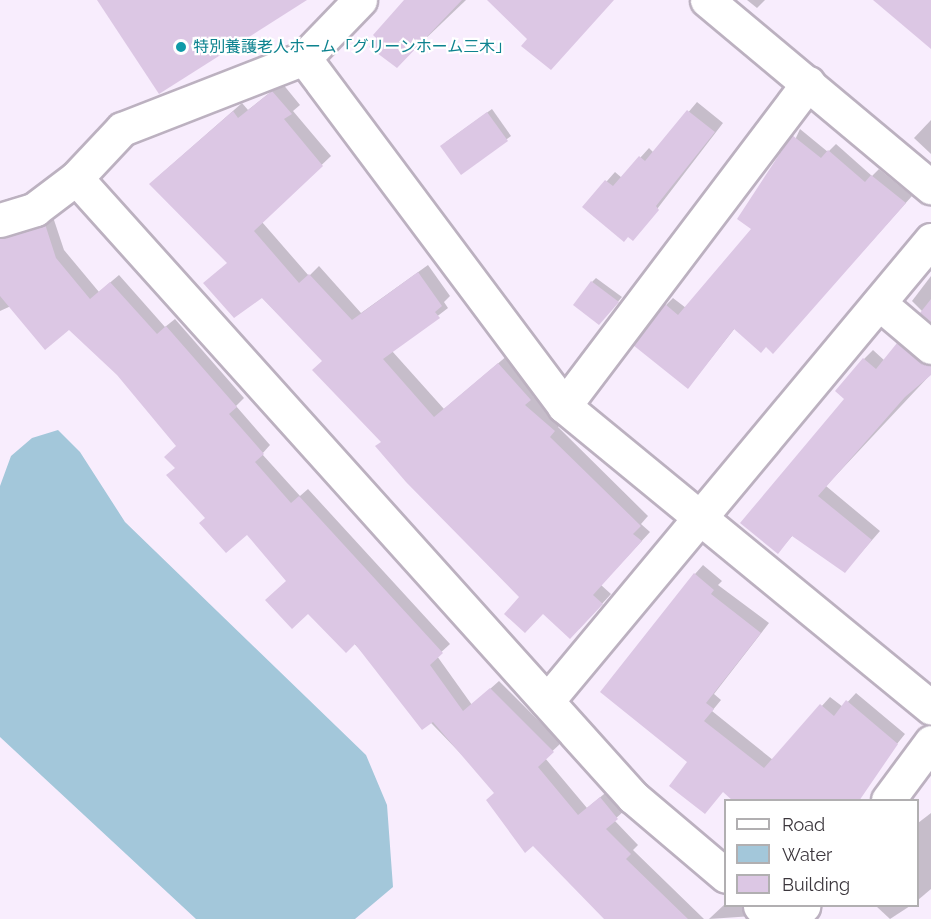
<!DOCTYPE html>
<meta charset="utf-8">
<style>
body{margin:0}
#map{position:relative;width:931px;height:919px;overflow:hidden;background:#f8edfd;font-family:Raleway,"Noto Sans JP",sans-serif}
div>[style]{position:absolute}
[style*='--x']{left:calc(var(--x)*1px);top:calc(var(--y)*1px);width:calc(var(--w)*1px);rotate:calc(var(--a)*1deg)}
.water>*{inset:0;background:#a3c7da}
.shadow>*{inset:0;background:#0003}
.building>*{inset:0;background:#dcc7e4}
.roads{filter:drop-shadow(2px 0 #bcb1c0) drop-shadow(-2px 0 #bcb1c0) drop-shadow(0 2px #bcb1c0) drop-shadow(0 -2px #bcb1c0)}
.minor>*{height:33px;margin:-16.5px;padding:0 16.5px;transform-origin:16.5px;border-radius:16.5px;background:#fff}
.dots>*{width:16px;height:16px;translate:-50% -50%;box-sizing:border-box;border:3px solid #fff;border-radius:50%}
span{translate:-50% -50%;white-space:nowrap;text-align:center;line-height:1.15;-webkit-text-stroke:4.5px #fff;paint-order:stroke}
.culture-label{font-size:16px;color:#0d838f}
.left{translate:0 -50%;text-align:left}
.legend{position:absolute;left:724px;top:799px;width:195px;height:108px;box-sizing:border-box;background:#fff;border:2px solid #b1afb1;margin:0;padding:8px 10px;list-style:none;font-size:18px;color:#3c373d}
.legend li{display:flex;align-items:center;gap:12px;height:30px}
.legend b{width:30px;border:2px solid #b1afb1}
</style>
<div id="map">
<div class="water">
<i style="clip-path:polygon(58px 430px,80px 452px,125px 522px,366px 755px,387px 805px,393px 887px,355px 919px,196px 919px,0 737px,0 486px,11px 456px,32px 438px)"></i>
</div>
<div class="shadow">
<i style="clip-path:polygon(406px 0,466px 0,397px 66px)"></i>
<i style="clip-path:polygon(747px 0,765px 0,757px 8px)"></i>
<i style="clip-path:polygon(282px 83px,300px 105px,293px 111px,331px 156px,262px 222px,309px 276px,319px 266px,361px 313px,428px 265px,450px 296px,444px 302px,448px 308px,392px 351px,444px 409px,508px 355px,539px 390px,533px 396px,563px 421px,558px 427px,648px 516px,641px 524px,650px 532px,601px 585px,611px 594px,579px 629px,543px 612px,383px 441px,324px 361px,228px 263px,160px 175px,242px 103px,248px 110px)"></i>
<i style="clip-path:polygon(697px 102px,723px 123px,641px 230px,584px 207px,615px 172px,622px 178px,649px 148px,654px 153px)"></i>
<i style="clip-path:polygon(492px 109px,511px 136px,462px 173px,446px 142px)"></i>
<i style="clip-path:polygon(931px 120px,931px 154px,914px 138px)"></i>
<i style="clip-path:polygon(800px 129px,828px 152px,836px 144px,872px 176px,879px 169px,912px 196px,780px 344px,766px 346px,735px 328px,694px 380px,666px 305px,673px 298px,686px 308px,754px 229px)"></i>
<i style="clip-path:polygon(53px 217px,64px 250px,99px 292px,119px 275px,165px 327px,175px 319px,244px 398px,236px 406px,270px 445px,262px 454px,300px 496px,308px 489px,450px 644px,437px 656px,472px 705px,499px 681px,561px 743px,545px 758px,587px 808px,609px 790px,625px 810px,614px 820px,638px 845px,633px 850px,704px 919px,621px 919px,247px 533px,206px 518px,176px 467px,177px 446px,118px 374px,69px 328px,11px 306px,0 311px,0 234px)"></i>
<i style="clip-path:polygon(931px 276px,931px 320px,912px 301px)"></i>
<i style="clip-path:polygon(596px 278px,622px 297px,603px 319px,592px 282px)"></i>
<i style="clip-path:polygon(907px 335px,931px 353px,931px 374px,826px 486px,880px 531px,845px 571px,793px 535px,778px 552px,864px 359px,873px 350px,885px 361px)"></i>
<i style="clip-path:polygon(703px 565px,722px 581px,718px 585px,769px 623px,714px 694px,721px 700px,712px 711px,773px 760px,830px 697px,843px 707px,856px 693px,905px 734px,852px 800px,689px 762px,695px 574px)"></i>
<i style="clip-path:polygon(931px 813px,931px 889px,918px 900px,918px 823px)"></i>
<i style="clip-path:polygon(726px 903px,742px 906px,753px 916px,709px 919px)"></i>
<i style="clip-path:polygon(876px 906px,910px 906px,890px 919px)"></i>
</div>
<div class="building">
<i style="clip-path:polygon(97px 0,307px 0,159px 94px)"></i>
<i style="clip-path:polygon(404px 0,462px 0,397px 68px,369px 47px,377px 39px,373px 35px)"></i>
<i style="clip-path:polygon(487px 0,614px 0,551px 70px,521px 46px,527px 39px)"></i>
<i style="clip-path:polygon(873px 0,931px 0,931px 49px)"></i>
<i style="clip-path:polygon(272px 91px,292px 114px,284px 119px,323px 166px,254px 231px,299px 283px,309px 274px,352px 320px,418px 272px,442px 306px,435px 312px,440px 318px,383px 359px,434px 417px,498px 363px,531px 400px,525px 405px,555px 431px,550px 437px,641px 526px,633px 534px,642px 541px,593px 595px,603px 604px,570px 639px,543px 614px,525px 633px,504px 614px,519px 597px,406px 482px,375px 446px,381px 442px,312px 370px,322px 361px,262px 298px,234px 318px,203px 283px,227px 263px,149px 184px,233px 111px,238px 118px)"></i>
<i style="clip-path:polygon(687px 110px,715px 132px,656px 206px,659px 210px,633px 241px,628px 237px,624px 242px,582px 207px,605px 180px,613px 186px,639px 156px,645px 161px)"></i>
<i style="clip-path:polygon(487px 112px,508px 141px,461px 175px,440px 146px)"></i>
<i style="clip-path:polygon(792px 135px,821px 158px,828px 150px,865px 182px,871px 175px,906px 203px,773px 354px,766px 347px,761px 353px,734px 329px,688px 389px,633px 345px,665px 304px,678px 315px,751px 229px,737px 219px)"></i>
<i style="clip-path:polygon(45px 224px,56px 258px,90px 299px,110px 282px,157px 334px,166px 326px,237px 407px,229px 414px,264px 454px,255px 462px,291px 503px,299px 496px,443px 653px,430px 665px,463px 711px,490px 688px,554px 752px,538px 767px,578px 815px,600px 797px,618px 819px,606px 829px,631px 854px,626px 859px,688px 919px,604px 919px,533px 846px,525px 853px,486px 800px,494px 793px,433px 722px,422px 730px,355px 644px,346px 653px,308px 614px,292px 629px,265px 600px,286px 581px,247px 535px,226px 553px,199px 523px,205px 518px,166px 475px,175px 468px,164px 457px,176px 446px,117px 375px,69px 330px,45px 350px,0 296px,0 238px)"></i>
<i style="clip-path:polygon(591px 281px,619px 302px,599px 325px,573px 305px)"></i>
<i style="clip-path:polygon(931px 299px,931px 322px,920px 313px)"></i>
<i style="clip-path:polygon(897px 343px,931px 365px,931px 375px,905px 397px,818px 496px,872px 540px,845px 573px,792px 536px,778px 554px,740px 523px,844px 399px,835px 391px,863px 358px,876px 369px)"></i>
<i style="clip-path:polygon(694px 573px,714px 590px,711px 594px,761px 633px,706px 703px,714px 709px,704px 721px,764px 768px,820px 704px,834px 716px,846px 700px,898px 744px,859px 801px,733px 801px,723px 792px,705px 814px,669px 786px,687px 762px,600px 692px)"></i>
</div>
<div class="roads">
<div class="minor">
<i style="--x:360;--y:0;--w:81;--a:134"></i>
<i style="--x:304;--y:58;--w:195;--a:158.7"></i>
<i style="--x:122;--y:129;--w:67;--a:133.2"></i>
<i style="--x:76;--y:178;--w:833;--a:48.02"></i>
<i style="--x:633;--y:797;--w:122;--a:40.3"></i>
<i style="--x:707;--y:0;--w:292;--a:39.9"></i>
<i style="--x:304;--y:58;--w:434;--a:53.2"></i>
<i style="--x:564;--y:406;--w:475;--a:39.4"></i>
<i style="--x:0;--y:220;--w:37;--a:-17"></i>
<i style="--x:35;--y:209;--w:51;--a:-37.1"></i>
<i style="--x:879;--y:303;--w:68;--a:40.2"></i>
<i style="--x:564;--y:406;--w:405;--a:-52.9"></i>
<i style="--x:547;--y:701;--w:600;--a:-50.21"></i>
<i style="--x:888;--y:800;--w:72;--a:-53.4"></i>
<i style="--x:760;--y:906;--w:16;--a:40"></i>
<i style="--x:772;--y:916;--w:33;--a:-18"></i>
</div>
</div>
<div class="dots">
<i style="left:181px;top:47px;background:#0f9aa8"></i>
</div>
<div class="culture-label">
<span class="left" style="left:193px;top:47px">特別養護老人ホーム「グリーンホーム三木」</span>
</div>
<ul class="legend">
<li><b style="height:8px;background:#fff"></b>Road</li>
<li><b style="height:16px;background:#a3c7da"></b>Water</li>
<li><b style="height:16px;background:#dcc7e4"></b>Building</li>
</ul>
</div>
